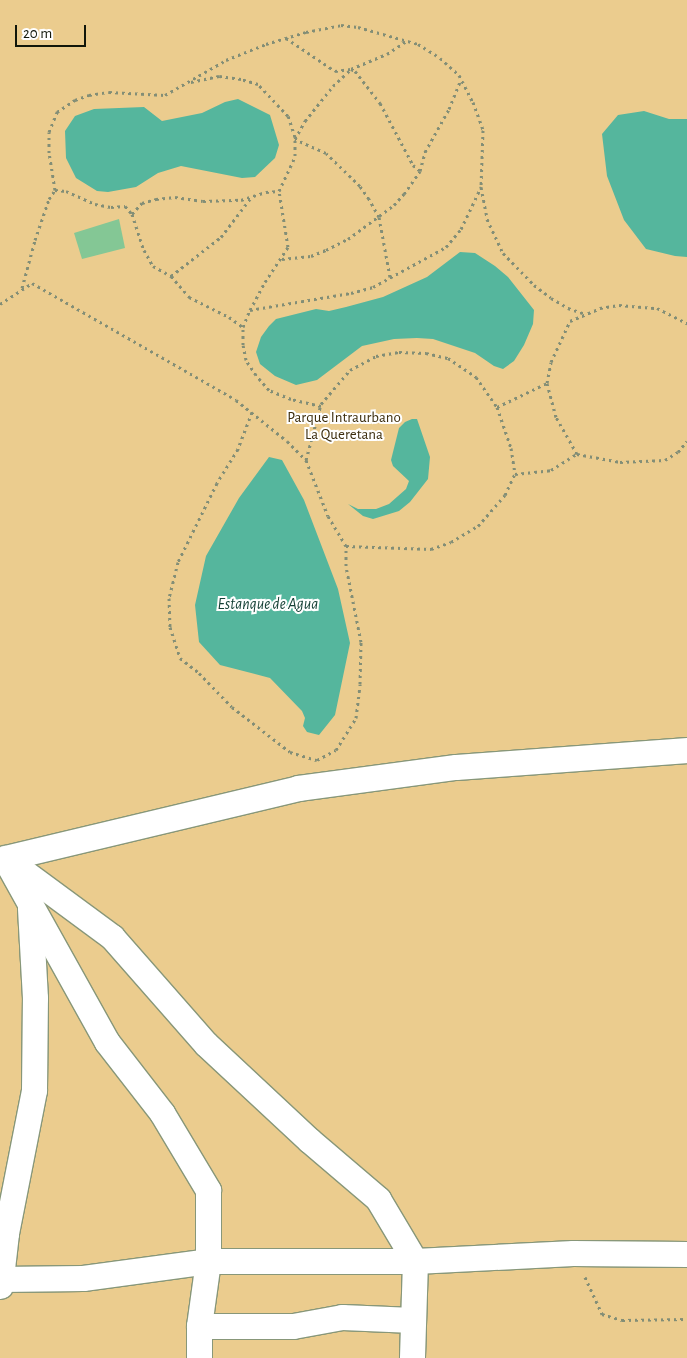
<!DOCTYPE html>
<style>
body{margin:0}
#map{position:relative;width:687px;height:1358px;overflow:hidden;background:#e2f3d1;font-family:"Alegreya Sans",sans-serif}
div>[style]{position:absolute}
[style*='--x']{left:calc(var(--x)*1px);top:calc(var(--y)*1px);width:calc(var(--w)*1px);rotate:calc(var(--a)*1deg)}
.green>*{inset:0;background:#ebcc8e}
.water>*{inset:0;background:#55b69d}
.building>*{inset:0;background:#84c795}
.path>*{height:3px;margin-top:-1.5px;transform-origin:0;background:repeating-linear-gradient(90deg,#838e76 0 2.5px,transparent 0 6.5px)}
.roads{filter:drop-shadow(1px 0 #889779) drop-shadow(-1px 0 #889779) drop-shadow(0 1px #889779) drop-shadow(0 -1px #889779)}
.minor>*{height:25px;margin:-12.5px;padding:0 12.5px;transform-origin:12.5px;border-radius:12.5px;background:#fff}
span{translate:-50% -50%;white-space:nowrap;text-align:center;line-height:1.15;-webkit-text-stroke:4px #fff;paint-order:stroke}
.park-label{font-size:15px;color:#3d2e0e}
.water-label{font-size:16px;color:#133f34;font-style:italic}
.scale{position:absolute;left:15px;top:25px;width:71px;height:22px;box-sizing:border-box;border:2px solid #11160a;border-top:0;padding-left:6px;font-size:15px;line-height:18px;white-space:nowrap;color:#11160a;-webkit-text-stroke:4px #fff;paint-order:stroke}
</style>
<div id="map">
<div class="green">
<i style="clip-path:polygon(0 0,687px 0,687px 1358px,0 1358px)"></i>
</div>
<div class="water">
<i style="clip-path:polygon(238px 99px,270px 115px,279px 145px,275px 158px,255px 177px,242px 178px,181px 166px,158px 173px,136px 187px,108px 192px,97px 191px,76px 178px,66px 158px,65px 131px,75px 116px,94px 109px,144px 107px,162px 121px,202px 113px,225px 102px)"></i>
<i style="clip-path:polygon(644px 111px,669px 119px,687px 119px,687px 257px,675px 256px,646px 249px,624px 220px,607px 176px,602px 134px,618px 115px)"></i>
<i style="clip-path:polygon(460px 252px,475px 253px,495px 266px,508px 277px,534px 310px,533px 324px,524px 345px,514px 361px,503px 369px,494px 366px,475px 353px,433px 339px,417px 338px,394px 339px,362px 346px,317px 380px,296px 385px,275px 376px,260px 364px,256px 352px,261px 337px,269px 326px,276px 319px,316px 309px,329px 311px,346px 307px,383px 297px,427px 277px)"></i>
<i style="clip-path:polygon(412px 419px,417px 419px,430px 457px,428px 479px,410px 502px,399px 511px,373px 519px,363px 516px,348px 504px,358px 509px,376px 509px,389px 504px,406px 489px,409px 481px,393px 466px,391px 460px,399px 428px,405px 422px)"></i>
<i style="clip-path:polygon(269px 457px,282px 460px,304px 500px,338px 589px,350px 643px,335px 715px,319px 735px,307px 732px,303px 726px,305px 718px,302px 711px,270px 678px,220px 665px,199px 642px,195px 605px,206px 556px,239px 498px)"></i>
</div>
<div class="building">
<i style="clip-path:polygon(119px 219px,125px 248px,82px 259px,74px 233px)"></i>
</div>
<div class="path">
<i style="--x:286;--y:38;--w:59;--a:34"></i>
<i style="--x:335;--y:71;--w:16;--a:-7"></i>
<i style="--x:351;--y:69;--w:4;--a:27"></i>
<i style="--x:355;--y:71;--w:41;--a:52"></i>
<i style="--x:380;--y:103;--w:70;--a:62"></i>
<i style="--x:413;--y:165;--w:8;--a:40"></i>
<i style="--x:55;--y:190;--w:11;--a:5"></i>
<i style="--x:66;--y:191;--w:32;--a:24"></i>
<i style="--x:95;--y:204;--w:16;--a:11"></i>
<i style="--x:111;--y:207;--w:14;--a:-4"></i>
<i style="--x:125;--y:206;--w:11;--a:49"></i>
<i style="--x:132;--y:214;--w:38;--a:72"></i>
<i style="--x:144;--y:250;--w:18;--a:61"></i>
<i style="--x:153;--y:266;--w:21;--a:29"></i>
<i style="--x:171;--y:276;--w:28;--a:49"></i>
<i style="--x:189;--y:297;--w:45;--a:26.6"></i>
<i style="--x:229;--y:317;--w:17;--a:36"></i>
<i style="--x:132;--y:214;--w:15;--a:-48"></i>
<i style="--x:142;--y:203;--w:15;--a:-16"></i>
<i style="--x:156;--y:199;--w:19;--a:-6"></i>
<i style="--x:175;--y:197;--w:28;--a:8"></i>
<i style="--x:203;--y:201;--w:38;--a:-2"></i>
<i style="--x:241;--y:200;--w:26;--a:-18"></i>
<i style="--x:266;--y:192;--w:13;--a:-4"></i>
<i style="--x:279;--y:191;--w:38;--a:-65"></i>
<i style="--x:295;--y:156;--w:19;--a:-90"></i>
<i style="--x:295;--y:137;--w:22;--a:-108"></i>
<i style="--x:288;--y:116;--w:44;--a:-133.2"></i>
<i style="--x:258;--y:84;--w:18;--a:-164"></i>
<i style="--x:241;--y:79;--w:22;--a:-172"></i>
<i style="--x:219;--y:76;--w:30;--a:168"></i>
<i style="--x:282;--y:259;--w:29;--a:-6"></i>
<i style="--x:311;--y:256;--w:16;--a:-22"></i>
<i style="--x:326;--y:250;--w:25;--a:-27"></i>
<i style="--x:348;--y:239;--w:57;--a:-36.5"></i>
<i style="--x:394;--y:205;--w:15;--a:-48"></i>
<i style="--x:404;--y:194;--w:28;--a:-55"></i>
<i style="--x:420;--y:171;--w:20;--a:-75"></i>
<i style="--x:425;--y:152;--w:49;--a:-60.8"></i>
<i style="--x:449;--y:109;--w:32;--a:-68"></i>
<i style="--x:171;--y:276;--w:63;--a:-38"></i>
<i style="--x:221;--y:237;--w:48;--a:-52.7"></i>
<i style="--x:390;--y:277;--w:61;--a:-100.4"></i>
<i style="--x:379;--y:217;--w:21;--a:-119"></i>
<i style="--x:369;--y:199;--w:16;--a:-125"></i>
<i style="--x:360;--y:186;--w:47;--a:-135.9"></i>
<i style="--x:326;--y:153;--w:34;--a:-156"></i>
<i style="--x:295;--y:139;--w:21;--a:-61"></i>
<i style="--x:305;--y:121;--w:45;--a:-51.3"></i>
<i style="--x:333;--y:86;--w:25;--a:-43"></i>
<i style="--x:351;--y:69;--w:39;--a:-23"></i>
<i style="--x:387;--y:54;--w:23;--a:-34"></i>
<i style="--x:22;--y:288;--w:50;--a:-74.8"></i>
<i style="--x:35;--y:240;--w:43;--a:-71.1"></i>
<i style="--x:49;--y:199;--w:11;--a:-56"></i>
<i style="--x:55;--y:190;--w:37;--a:-99"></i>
<i style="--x:49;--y:153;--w:21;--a:-90"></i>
<i style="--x:49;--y:132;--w:22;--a:-68"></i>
<i style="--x:57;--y:112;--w:22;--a:-34"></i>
<i style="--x:75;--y:100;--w:15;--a:-20"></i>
<i style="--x:89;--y:95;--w:20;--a:-9"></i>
<i style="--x:109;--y:92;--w:56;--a:3.1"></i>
<i style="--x:165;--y:95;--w:70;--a:-29.8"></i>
<i style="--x:226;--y:60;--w:43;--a:-21.8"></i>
<i style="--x:266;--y:44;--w:42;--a:-16.7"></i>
<i style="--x:306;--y:32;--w:36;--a:-11"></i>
<i style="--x:341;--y:25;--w:17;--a:7"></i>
<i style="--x:358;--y:27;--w:62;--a:15.8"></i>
<i style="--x:418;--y:44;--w:26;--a:32"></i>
<i style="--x:440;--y:58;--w:25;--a:42"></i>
<i style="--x:459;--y:75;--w:30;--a:63"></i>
<i style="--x:473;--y:102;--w:30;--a:70"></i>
<i style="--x:483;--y:130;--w:57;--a:92"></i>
<i style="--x:0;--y:304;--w:38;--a:-33"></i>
<i style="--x:32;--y:283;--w:235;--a:29.8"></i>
<i style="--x:236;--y:400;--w:65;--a:38.8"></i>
<i style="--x:287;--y:441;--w:27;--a:45"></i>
<i style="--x:306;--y:460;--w:60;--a:68.6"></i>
<i style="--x:328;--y:516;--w:35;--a:59"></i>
<i style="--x:346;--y:546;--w:85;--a:2"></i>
<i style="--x:431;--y:549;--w:21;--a:-19"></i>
<i style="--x:451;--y:542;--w:31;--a:-31"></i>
<i style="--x:478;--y:526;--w:41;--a:-48.9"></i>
<i style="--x:505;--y:495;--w:23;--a:-65"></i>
<i style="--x:515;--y:474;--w:36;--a:-6"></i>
<i style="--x:551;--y:470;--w:31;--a:-32"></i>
<i style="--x:577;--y:454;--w:44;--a:10.5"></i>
<i style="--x:620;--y:462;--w:45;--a:-2.5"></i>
<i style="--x:665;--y:460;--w:15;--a:-32"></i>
<i style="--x:678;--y:452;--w:14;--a:-51"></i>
<i style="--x:250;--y:310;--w:32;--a:-62"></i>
<i style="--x:265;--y:282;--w:42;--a:-56.7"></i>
<i style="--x:288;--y:247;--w:57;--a:-99.1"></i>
<i style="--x:321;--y:406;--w:31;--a:-167"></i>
<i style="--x:291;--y:399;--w:24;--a:-158"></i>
<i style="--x:269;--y:390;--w:20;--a:-131"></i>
<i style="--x:256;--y:375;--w:18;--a:-124"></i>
<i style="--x:246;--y:360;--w:15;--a:-101"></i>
<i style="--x:243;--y:345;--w:18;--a:-90"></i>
<i style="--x:243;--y:327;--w:18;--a:-68"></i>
<i style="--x:250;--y:310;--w:102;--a:-9.6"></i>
<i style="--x:351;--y:293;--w:23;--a:-15"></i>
<i style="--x:373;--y:287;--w:83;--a:-28.7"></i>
<i style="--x:446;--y:247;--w:23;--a:-50"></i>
<i style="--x:461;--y:229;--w:47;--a:-64.5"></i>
<i style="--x:481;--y:187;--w:33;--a:79"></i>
<i style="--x:487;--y:219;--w:38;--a:65"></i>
<i style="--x:503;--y:253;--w:45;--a:45.9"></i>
<i style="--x:534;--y:285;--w:21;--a:37"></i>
<i style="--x:551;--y:298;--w:20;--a:30"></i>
<i style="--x:568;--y:308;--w:18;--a:19"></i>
<i style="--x:497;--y:407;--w:55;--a:-25.6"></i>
<i style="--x:252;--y:412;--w:40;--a:111"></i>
<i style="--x:238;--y:449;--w:40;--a:122"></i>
<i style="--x:217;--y:483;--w:88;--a:116.3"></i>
<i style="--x:178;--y:562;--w:37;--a:104"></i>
<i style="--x:169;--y:598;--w:29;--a:88"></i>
<i style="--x:170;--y:627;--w:33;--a:72"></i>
<i style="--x:180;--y:658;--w:24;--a:38"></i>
<i style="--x:199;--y:673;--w:47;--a:45.9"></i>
<i style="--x:232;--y:707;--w:73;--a:37.8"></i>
<i style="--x:290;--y:752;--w:28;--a:17"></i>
<i style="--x:317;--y:760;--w:21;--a:-28"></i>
<i style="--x:336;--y:750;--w:38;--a:-58"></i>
<i style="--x:356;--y:718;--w:34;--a:-83"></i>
<i style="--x:360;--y:684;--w:42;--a:-88.6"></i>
<i style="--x:361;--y:642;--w:77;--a:-101.2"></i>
<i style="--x:346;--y:566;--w:20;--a:-90"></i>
<i style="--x:577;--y:454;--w:43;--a:-119.6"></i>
<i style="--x:556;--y:417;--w:35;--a:-105"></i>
<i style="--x:547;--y:383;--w:21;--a:-79"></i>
<i style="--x:551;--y:362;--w:45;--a:-65.1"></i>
<i style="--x:570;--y:321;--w:33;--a:-23"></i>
<i style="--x:600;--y:308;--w:19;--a:-9"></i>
<i style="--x:619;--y:305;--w:38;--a:5"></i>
<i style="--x:657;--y:308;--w:34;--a:27"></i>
<i style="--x:306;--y:460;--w:58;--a:-75"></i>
<i style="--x:321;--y:404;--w:45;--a:-49.5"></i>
<i style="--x:350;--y:370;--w:30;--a:-28"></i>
<i style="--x:376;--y:356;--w:23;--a:-10"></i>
<i style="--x:399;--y:352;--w:27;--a:2"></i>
<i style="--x:426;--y:353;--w:23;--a:13"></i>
<i style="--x:448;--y:358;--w:34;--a:34"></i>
<i style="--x:476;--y:377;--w:37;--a:55"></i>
<i style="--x:497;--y:407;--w:43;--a:71.1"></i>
<i style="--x:511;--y:448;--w:26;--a:81"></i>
<i style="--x:585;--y:1277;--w:41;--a:65.3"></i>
<i style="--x:602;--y:1314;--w:21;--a:17"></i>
<i style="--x:622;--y:1320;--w:65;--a:-0.9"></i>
</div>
<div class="roads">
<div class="minor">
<i style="--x:5;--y:858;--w:301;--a:-13.4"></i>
<i style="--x:298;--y:788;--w:159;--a:-7.6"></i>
<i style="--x:456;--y:767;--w:232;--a:-4.2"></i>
<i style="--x:5;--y:858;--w:133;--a:36.4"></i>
<i style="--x:112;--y:937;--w:142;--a:48.7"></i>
<i style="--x:206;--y:1044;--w:141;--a:43"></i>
<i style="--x:309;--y:1140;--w:91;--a:40.5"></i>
<i style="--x:378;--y:1199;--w:72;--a:59.2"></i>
<i style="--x:415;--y:1261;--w:97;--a:91.8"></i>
<i style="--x:9;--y:866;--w:201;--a:60.9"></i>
<i style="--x:107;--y:1042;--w:90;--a:52.2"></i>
<i style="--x:162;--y:1113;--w:90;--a:59.1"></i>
<i style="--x:208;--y:1190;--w:71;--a:90"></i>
<i style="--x:208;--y:1261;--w:66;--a:97.9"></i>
<i style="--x:199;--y:1326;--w:32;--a:90"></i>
<i style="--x:6;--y:1233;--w:146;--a:-78.9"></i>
<i style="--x:34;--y:1090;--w:92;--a:-89.4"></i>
<i style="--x:35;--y:998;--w:90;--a:-93.2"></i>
<i style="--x:0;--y:1279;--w:83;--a:-0.7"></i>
<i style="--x:83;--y:1278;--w:126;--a:-7.7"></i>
<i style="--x:208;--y:1261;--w:207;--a:0"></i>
<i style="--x:415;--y:1261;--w:158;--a:-2.9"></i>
<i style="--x:573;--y:1253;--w:114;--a:0.5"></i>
<i style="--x:0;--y:1286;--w:53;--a:-83.5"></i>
<i style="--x:6;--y:1233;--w:16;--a:-101"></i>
<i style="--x:199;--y:1326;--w:94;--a:0"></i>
<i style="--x:293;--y:1326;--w:50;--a:-10.4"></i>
<i style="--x:342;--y:1317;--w:71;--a:2.4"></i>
</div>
</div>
<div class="park-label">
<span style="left:344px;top:426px">Parque Intraurbano<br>La Queretana</span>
</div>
<div class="water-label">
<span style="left:268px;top:604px">Estanque de Agua</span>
</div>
<div class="scale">20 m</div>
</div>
